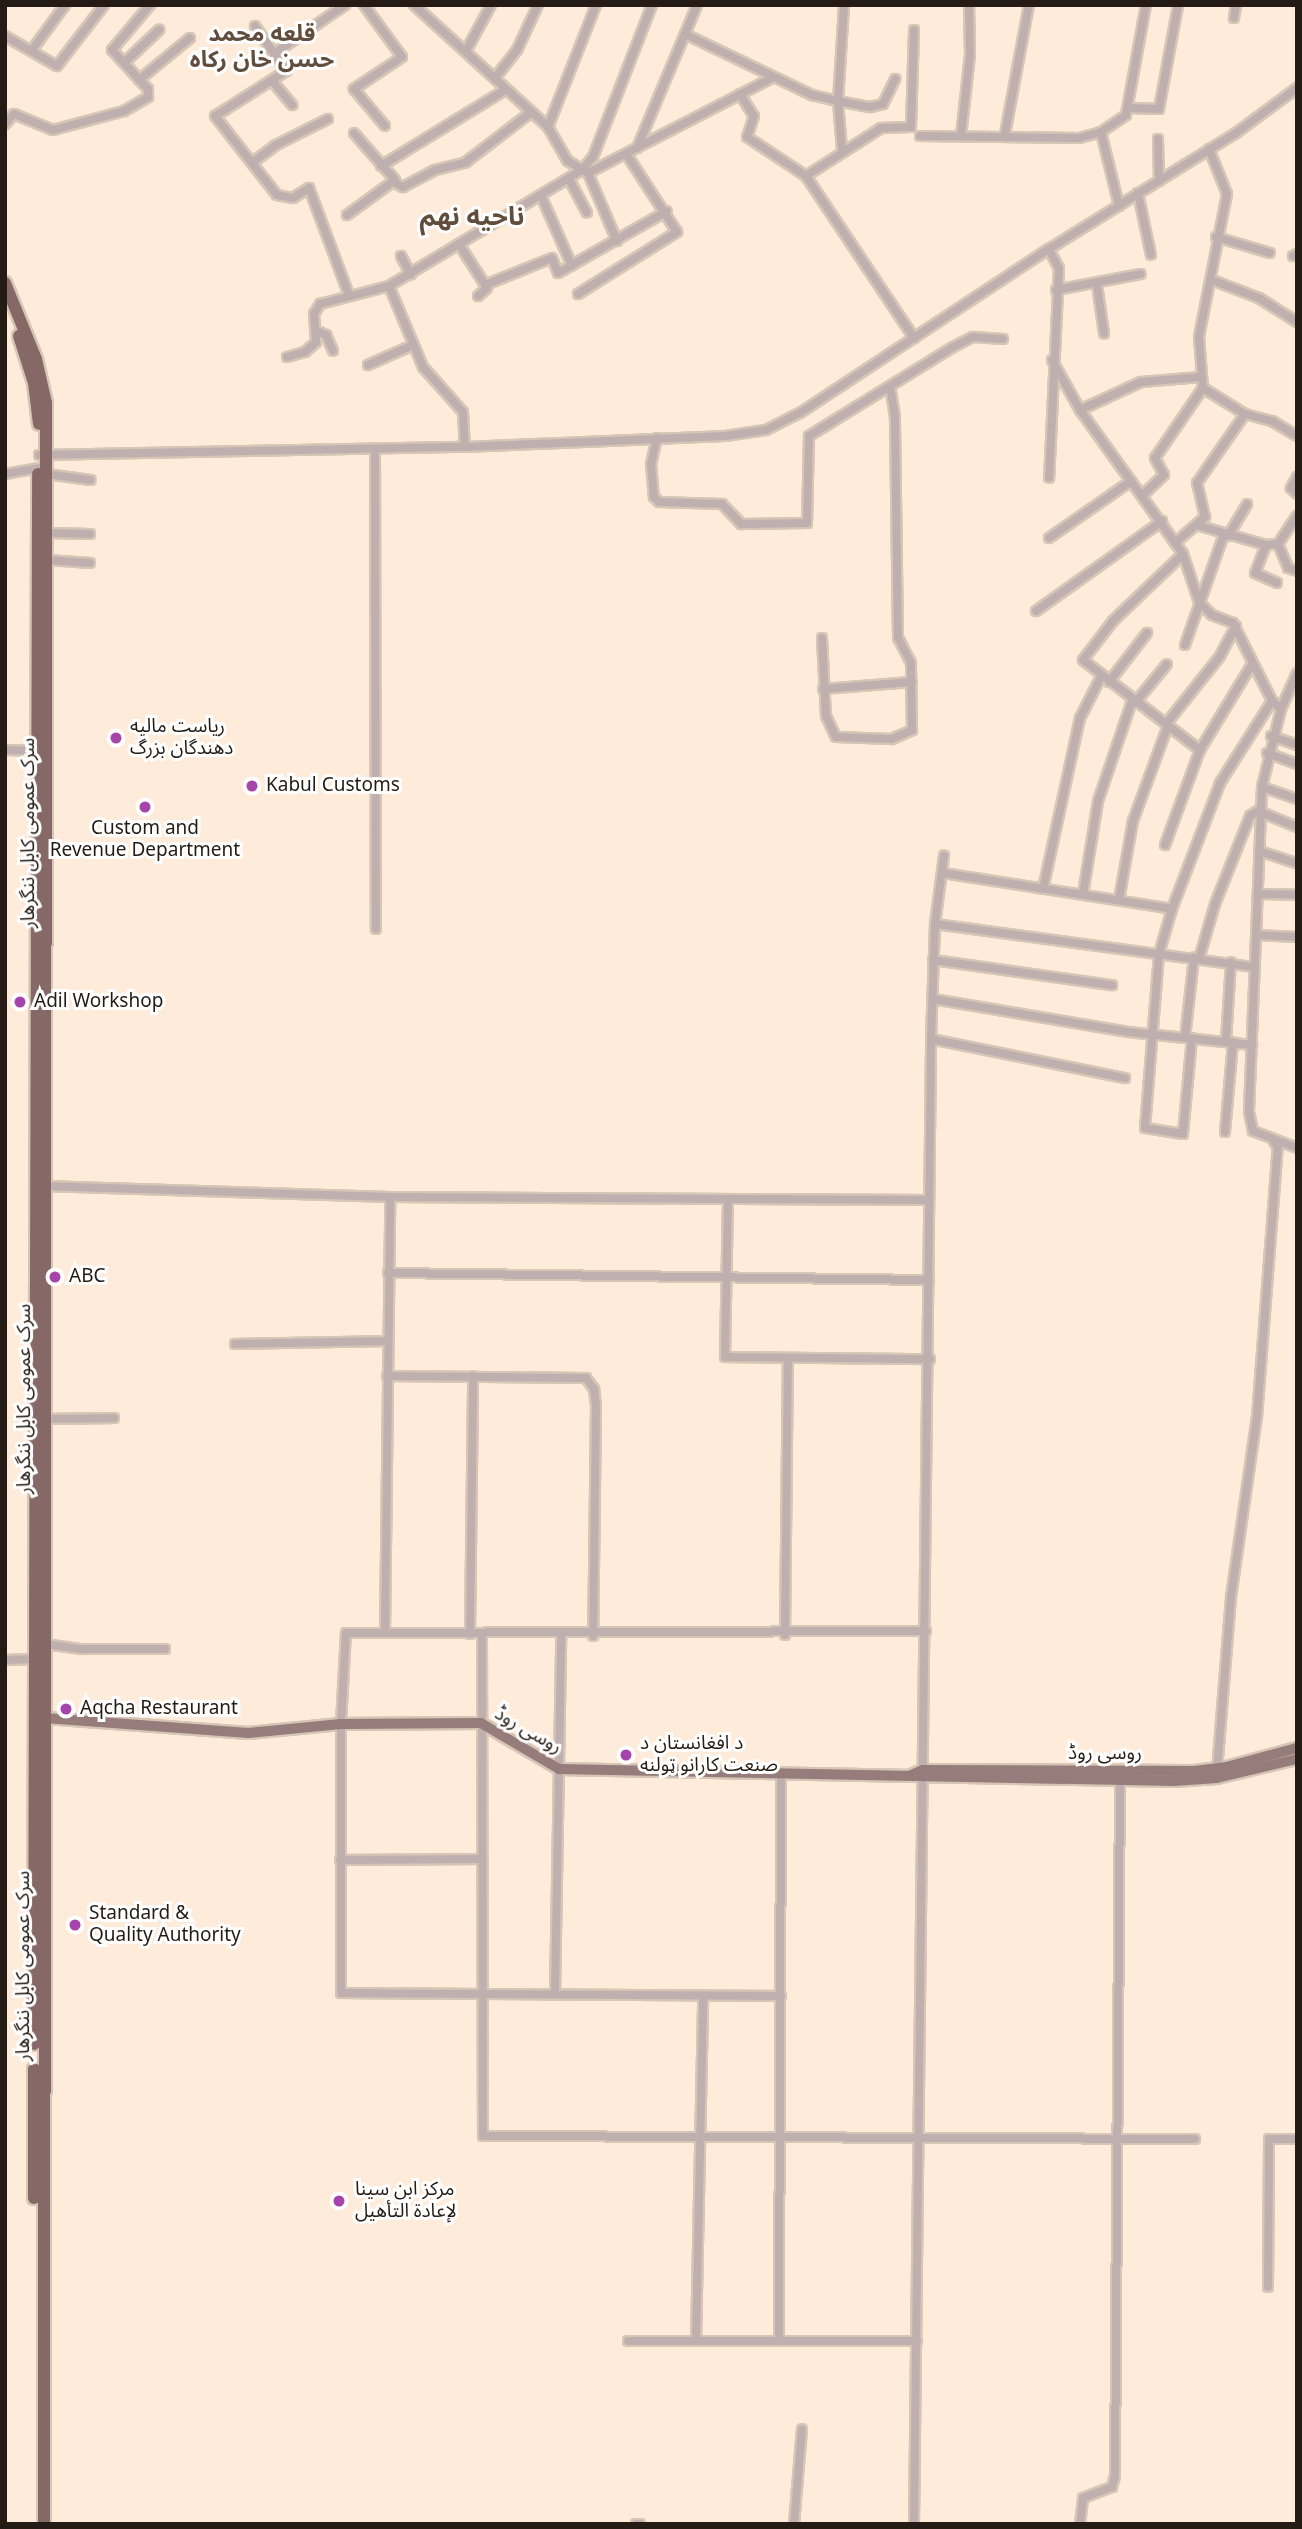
<!DOCTYPE html>
<meta charset="utf-8">
<style>
body{margin:0}
#map{position:relative;width:1302px;height:2529px;overflow:hidden;background:#feebda;font-family:Georgia,"Noto Sans Arabic",serif}
div>[style]{position:absolute}
[style*='--x']{left:calc(var(--x)*1px);top:calc(var(--y)*1px);width:calc(var(--w)*1px);rotate:calc(var(--a)*1deg)}
.roads{filter:drop-shadow(2px 0 #d7c6b6) drop-shadow(-2px 0 #d7c6b6) drop-shadow(0 2px #d7c6b6) drop-shadow(0 -2px #d7c6b6)}
.minor>*{height:8px;margin:-4px;padding:0 4px;transform-origin:4px;border-radius:4px;background:#bfb0af}
.major>*{height:10px;margin:-5px;padding:0 5px;transform-origin:5px;border-radius:5px;background:#967c7a}
.highway>*{height:12px;margin:-6px;padding:0 6px;transform-origin:6px;border-radius:6px;background:#866967}
.dots>*{width:19px;height:19px;translate:-50% -50%;box-sizing:border-box;border:4px solid #fff;border-radius:50%}
span{translate:-50% -50%;white-space:nowrap;text-align:center;line-height:1.15;-webkit-text-stroke:6px #fff;paint-order:stroke}
.poi-label{font-size:19px;color:#241c14}
.left{translate:0 -50%;text-align:left}
.street-label{font-size:19px;color:#241c14}
.quarter-label{font-size:23px;color:#614d3c;font-weight:700}
.district-label{font-size:26px;color:#614d3c;font-weight:700}
.frame{position:absolute;inset:0;border:7px solid #241c14;pointer-events:none}
</style>
<div id="map">
<div class="roads">
<div class="minor">
<i style="--x:364;--y:5;--w:64;--a:53.8"></i>
<i style="--x:402;--y:57;--w:58;--a:146.3"></i>
<i style="--x:354;--y:89;--w:48;--a:50"></i>
<i style="--x:414;--y:5;--w:181;--a:42.3"></i>
<i style="--x:548;--y:127;--w:39;--a:60"></i>
<i style="--x:568;--y:161;--w:23;--a:31"></i>
<i style="--x:588;--y:173;--w:207;--a:-27.3"></i>
<i style="--x:1234;--y:18;--w:13;--a:-81"></i>
<i style="--x:255;--y:26;--w:55;--a:55.4"></i>
<i style="--x:286;--y:71;--w:84;--a:147.6"></i>
<i style="--x:215;--y:116;--w:100;--a:51.9"></i>
<i style="--x:277;--y:195;--w:16;--a:11"></i>
<i style="--x:293;--y:198;--w:19;--a:-32"></i>
<i style="--x:309;--y:188;--w:114;--a:69.5"></i>
<i style="--x:685;--y:34;--w:141;--a:25.7"></i>
<i style="--x:812;--y:95;--w:27;--a:13"></i>
<i style="--x:838;--y:101;--w:33;--a:11"></i>
<i style="--x:870;--y:107;--w:13;--a:-13"></i>
<i style="--x:883;--y:104;--w:28;--a:-64"></i>
<i style="--x:5;--y:36;--w:60;--a:30"></i>
<i style="--x:57;--y:66;--w:77;--a:-52.4"></i>
<i style="--x:32;--y:50;--w:56;--a:-53.7"></i>
<i style="--x:466;--y:51;--w:52;--a:-61.5"></i>
<i style="--x:275;--y:53;--w:85;--a:-34.4"></i>
<i style="--x:125;--y:62;--w:47;--a:-43.3"></i>
<i style="--x:495;--y:78;--w:36;--a:-52"></i>
<i style="--x:517;--y:50;--w:50;--a:-65"></i>
<i style="--x:139;--y:80;--w:66;--a:-39.5"></i>
<i style="--x:273;--y:82;--w:30;--a:50"></i>
<i style="--x:740;--y:94;--w:26;--a:58"></i>
<i style="--x:754;--y:116;--w:22;--a:108"></i>
<i style="--x:747;--y:137;--w:71;--a:33.5"></i>
<i style="--x:806;--y:176;--w:195;--a:56.3"></i>
<i style="--x:1128;--y:108;--w:31;--a:2"></i>
<i style="--x:1159;--y:109;--w:106;--a:-79.6"></i>
<i style="--x:5;--y:124;--w:13;--a:-48"></i>
<i style="--x:14;--y:114;--w:42;--a:22.3"></i>
<i style="--x:53;--y:130;--w:73;--a:-15"></i>
<i style="--x:124;--y:111;--w:28;--a:-30"></i>
<i style="--x:148;--y:97;--w:8;--a:-90"></i>
<i style="--x:148;--y:89;--w:53;--a:-132.7"></i>
<i style="--x:112;--y:50;--w:59;--a:-49.8"></i>
<i style="--x:548;--y:127;--w:131;--a:-68.5"></i>
<i style="--x:1101;--y:132;--w:76;--a:76.3"></i>
<i style="--x:1005;--y:134;--w:131;--a:-79.5"></i>
<i style="--x:920;--y:136;--w:159;--a:0.7"></i>
<i style="--x:1079;--y:138;--w:23;--a:-15"></i>
<i style="--x:1101;--y:132;--w:30;--a:-34"></i>
<i style="--x:1126;--y:115;--w:112;--a:-79.7"></i>
<i style="--x:961;--y:136;--w:81;--a:-83.7"></i>
<i style="--x:970;--y:55;--w:50;--a:-91.1"></i>
<i style="--x:1158;--y:139;--w:42;--a:88.6"></i>
<i style="--x:637;--y:148;--w:155;--a:-67.2"></i>
<i style="--x:1209;--y:149;--w:48;--a:68.2"></i>
<i style="--x:1227;--y:194;--w:146;--a:101.1"></i>
<i style="--x:1199;--y:337;--w:51;--a:85.5"></i>
<i style="--x:1203;--y:388;--w:49;--a:31.8"></i>
<i style="--x:1245;--y:414;--w:28;--a:15"></i>
<i style="--x:1272;--y:421;--w:29;--a:31"></i>
<i style="--x:842;--y:150;--w:49;--a:-94.7"></i>
<i style="--x:838;--y:101;--w:96;--a:-86.4"></i>
<i style="--x:252;--y:163;--w:30;--a:-37"></i>
<i style="--x:276;--y:145;--w:58;--a:-26.6"></i>
<i style="--x:381;--y:166;--w:145;--a:-31.5"></i>
<i style="--x:588;--y:173;--w:74;--a:66.9"></i>
<i style="--x:806;--y:176;--w:89;--a:-32.6"></i>
<i style="--x:881;--y:128;--w:30;--a:-2"></i>
<i style="--x:911;--y:127;--w:97;--a:-88.2"></i>
<i style="--x:569;--y:179;--w:38;--a:62"></i>
<i style="--x:395;--y:183;--w:9;--a:27"></i>
<i style="--x:403;--y:187;--w:36;--a:-28"></i>
<i style="--x:435;--y:170;--w:32;--a:-14"></i>
<i style="--x:466;--y:162;--w:81;--a:-37.4"></i>
<i style="--x:1138;--y:193;--w:63;--a:78.2"></i>
<i style="--x:542;--y:198;--w:74;--a:66.2"></i>
<i style="--x:347;--y:215;--w:59;--a:-36.1"></i>
<i style="--x:395;--y:180;--w:62;--a:-131.1"></i>
<i style="--x:1216;--y:237;--w:56;--a:16.5"></i>
<i style="--x:459;--y:244;--w:52;--a:57.5"></i>
<i style="--x:487;--y:288;--w:12;--a:138"></i>
<i style="--x:1049;--y:249;--w:22;--a:63"></i>
<i style="--x:1059;--y:269;--w:209;--a:92.7"></i>
<i style="--x:401;--y:256;--w:21;--a:62"></i>
<i style="--x:1293;--y:256;--w:4;--a:-27"></i>
<i style="--x:1212;--y:280;--w:50;--a:21"></i>
<i style="--x:1259;--y:298;--w:45;--a:32.3"></i>
<i style="--x:485;--y:285;--w:72;--a:-21.9"></i>
<i style="--x:552;--y:258;--w:16;--a:68"></i>
<i style="--x:558;--y:273;--w:125;--a:-29.6"></i>
<i style="--x:1097;--y:285;--w:49;--a:81.7"></i>
<i style="--x:389;--y:286;--w:88;--a:67.2"></i>
<i style="--x:423;--y:367;--w:60;--a:48.4"></i>
<i style="--x:463;--y:412;--w:35;--a:87"></i>
<i style="--x:1056;--y:290;--w:86;--a:-10.7"></i>
<i style="--x:578;--y:294;--w:117;--a:-32.1"></i>
<i style="--x:677;--y:232;--w:92;--a:-123"></i>
<i style="--x:319;--y:332;--w:8;--a:23"></i>
<i style="--x:326;--y:335;--w:17;--a:66"></i>
<i style="--x:287;--y:357;--w:19;--a:-16"></i>
<i style="--x:305;--y:352;--w:15;--a:-42"></i>
<i style="--x:316;--y:342;--w:28;--a:-94"></i>
<i style="--x:314;--y:314;--w:12;--a:-59"></i>
<i style="--x:320;--y:304;--w:71;--a:-14.6"></i>
<i style="--x:389;--y:286;--w:225;--a:-31"></i>
<i style="--x:582;--y:170;--w:17;--a:-50"></i>
<i style="--x:593;--y:157;--w:163;--a:-68.8"></i>
<i style="--x:1052;--y:360;--w:57;--a:60.8"></i>
<i style="--x:1080;--y:410;--w:177;--a:54.4"></i>
<i style="--x:1183;--y:554;--w:51;--a:71.6"></i>
<i style="--x:1199;--y:602;--w:18;--a:45"></i>
<i style="--x:1212;--y:615;--w:22;--a:21"></i>
<i style="--x:1233;--y:623;--w:87;--a:63.4"></i>
<i style="--x:1272;--y:701;--w:12;--a:42"></i>
<i style="--x:1281;--y:709;--w:80;--a:103.7"></i>
<i style="--x:1262;--y:787;--w:325;--a:92.3"></i>
<i style="--x:1249;--y:1112;--w:19;--a:78"></i>
<i style="--x:1253;--y:1131;--w:47;--a:21.1"></i>
<i style="--x:368;--y:365;--w:49;--a:-24"></i>
<i style="--x:1080;--y:410;--w:67;--a:-24.7"></i>
<i style="--x:1141;--y:382;--w:60;--a:-4.8"></i>
<i style="--x:657;--y:438;--w:27;--a:103"></i>
<i style="--x:651;--y:464;--w:33;--a:85"></i>
<i style="--x:654;--y:497;--w:7;--a:45"></i>
<i style="--x:659;--y:502;--w:63;--a:1.8"></i>
<i style="--x:722;--y:504;--w:28;--a:46"></i>
<i style="--x:741;--y:524;--w:66;--a:-0.9"></i>
<i style="--x:807;--y:523;--w:87;--a:-88.7"></i>
<i style="--x:809;--y:436;--w:169;--a:-31.7"></i>
<i style="--x:953;--y:347;--w:22;--a:-27"></i>
<i style="--x:973;--y:337;--w:30;--a:4"></i>
<i style="--x:375;--y:450;--w:479;--a:89.9"></i>
<i style="--x:39;--y:455;--w:426;--a:-1.1"></i>
<i style="--x:465;--y:447;--w:260;--a:-2.4"></i>
<i style="--x:725;--y:436;--w:41;--a:-8.3"></i>
<i style="--x:766;--y:430;--w:38;--a:-27"></i>
<i style="--x:800;--y:413;--w:298;--a:-33.4"></i>
<i style="--x:1049;--y:249;--w:220;--a:-31.8"></i>
<i style="--x:1236;--y:133;--w:76;--a:-36.4"></i>
<i style="--x:5;--y:474;--w:34;--a:-10"></i>
<i style="--x:47;--y:474;--w:44;--a:7.8"></i>
<i style="--x:1297;--y:477;--w:13;--a:119"></i>
<i style="--x:1291;--y:488;--w:8;--a:45"></i>
<i style="--x:1143;--y:495;--w:29;--a:-44"></i>
<i style="--x:1164;--y:475;--w:19;--a:-118"></i>
<i style="--x:1155;--y:458;--w:85;--a:-55.6"></i>
<i style="--x:1200;--y:526;--w:69;--a:16.1"></i>
<i style="--x:1266;--y:545;--w:12;--a:-5"></i>
<i style="--x:1278;--y:544;--w:26;--a:67"></i>
<i style="--x:1288;--y:568;--w:9;--a:18"></i>
<i style="--x:47;--y:533;--w:43;--a:1.3"></i>
<i style="--x:1228;--y:536;--w:37;--a:-59"></i>
<i style="--x:1049;--y:538;--w:100;--a:-34.8"></i>
<i style="--x:1175;--y:543;--w:40;--a:-41"></i>
<i style="--x:1205;--y:517;--w:35;--a:-103"></i>
<i style="--x:1197;--y:483;--w:84;--a:-55.2"></i>
<i style="--x:1278;--y:544;--w:34;--a:-56"></i>
<i style="--x:1266;--y:545;--w:30;--a:111"></i>
<i style="--x:1255;--y:573;--w:24;--a:24"></i>
<i style="--x:1183;--y:554;--w:97;--a:136.3"></i>
<i style="--x:1113;--y:621;--w:49;--a:127.6"></i>
<i style="--x:1083;--y:660;--w:148;--a:37.6"></i>
<i style="--x:47;--y:560;--w:43;--a:4"></i>
<i style="--x:1036;--y:611;--w:155;--a:-35.5"></i>
<i style="--x:822;--y:638;--w:78;--a:87.1"></i>
<i style="--x:826;--y:716;--w:23;--a:65"></i>
<i style="--x:836;--y:737;--w:56;--a:2"></i>
<i style="--x:892;--y:739;--w:22;--a:-24"></i>
<i style="--x:912;--y:730;--w:67;--a:-90.9"></i>
<i style="--x:911;--y:663;--w:28;--a:-117"></i>
<i style="--x:898;--y:638;--w:221;--a:-90.8"></i>
<i style="--x:895;--y:417;--w:31;--a:-99"></i>
<i style="--x:1185;--y:645;--w:118;--a:-70.6"></i>
<i style="--x:1109;--y:682;--w:62;--a:-52.2"></i>
<i style="--x:823;--y:689;--w:89;--a:-4.5"></i>
<i style="--x:1135;--y:703;--w:50;--a:-50.6"></i>
<i style="--x:1281;--y:709;--w:39;--a:-66"></i>
<i style="--x:1166;--y:724;--w:87;--a:-51.5"></i>
<i style="--x:1220;--y:656;--w:34;--a:-62"></i>
<i style="--x:1271;--y:736;--w:28;--a:19"></i>
<i style="--x:5;--y:750;--w:32;--a:2"></i>
<i style="--x:1267;--y:753;--w:32;--a:20"></i>
<i style="--x:1262;--y:787;--w:37;--a:19"></i>
<i style="--x:1165;--y:845;--w:101;--a:-69.8"></i>
<i style="--x:1200;--y:750;--w:100;--a:-58.8"></i>
<i style="--x:1259;--y:851;--w:40;--a:18"></i>
<i style="--x:943;--y:873;--w:232;--a:8.9"></i>
<i style="--x:1043;--y:889;--w:175;--a:-77.8"></i>
<i style="--x:1080;--y:718;--w:46;--a:-62.9"></i>
<i style="--x:1083;--y:894;--w:94;--a:-80.8"></i>
<i style="--x:1098;--y:801;--w:106;--a:-71.2"></i>
<i style="--x:1258;--y:894;--w:39;--a:1"></i>
<i style="--x:1119;--y:900;--w:80;--a:-80"></i>
<i style="--x:1133;--y:821;--w:99;--a:-69.9"></i>
<i style="--x:935;--y:924;--w:322;--a:7.7"></i>
<i style="--x:1256;--y:935;--w:41;--a:2.8"></i>
<i style="--x:1199;--y:959;--w:57;--a:-73.8"></i>
<i style="--x:1215;--y:904;--w:95;--a:-68.3"></i>
<i style="--x:1250;--y:816;--w:9;--a:-32"></i>
<i style="--x:1258;--y:811;--w:42;--a:22.3"></i>
<i style="--x:933;--y:960;--w:181;--a:8"></i>
<i style="--x:933;--y:999;--w:198;--a:9.6"></i>
<i style="--x:1128;--y:1032;--w:125;--a:6"></i>
<i style="--x:1185;--y:1038;--w:81;--a:-83.6"></i>
<i style="--x:1192;--y:1038;--w:96;--a:95.4"></i>
<i style="--x:1183;--y:1134;--w:38;--a:-171"></i>
<i style="--x:1145;--y:1128;--w:175;--a:-85.4"></i>
<i style="--x:1159;--y:954;--w:47;--a:-73.9"></i>
<i style="--x:1172;--y:909;--w:135;--a:-69.1"></i>
<i style="--x:1220;--y:783;--w:97;--a:-57.6"></i>
<i style="--x:931;--y:1039;--w:198;--a:11.4"></i>
<i style="--x:1226;--y:1041;--w:79;--a:-86.4"></i>
<i style="--x:1225;--y:1132;--w:90;--a:-84.9"></i>
<i style="--x:43;--y:1186;--w:347;--a:1.8"></i>
<i style="--x:390;--y:1197;--w:539;--a:0.32"></i>
<i style="--x:728;--y:1199;--w:158;--a:91.1"></i>
<i style="--x:725;--y:1357;--w:205;--a:0.6"></i>
<i style="--x:388;--y:1273;--w:541;--a:0.74"></i>
<i style="--x:235;--y:1344;--w:153;--a:-1.1"></i>
<i style="--x:387;--y:1376;--w:199;--a:0.6"></i>
<i style="--x:586;--y:1378;--w:14;--a:54"></i>
<i style="--x:594;--y:1389;--w:17;--a:83"></i>
<i style="--x:596;--y:1406;--w:230;--a:90.7"></i>
<i style="--x:45;--y:1419;--w:69;--a:-0.8"></i>
<i style="--x:385;--y:1632;--w:435;--a:-89.3"></i>
<i style="--x:482;--y:1633;--w:503;--a:89.89"></i>
<i style="--x:483;--y:2136;--w:712;--a:0.24"></i>
<i style="--x:470;--y:1634;--w:258;--a:-89.3"></i>
<i style="--x:785;--y:1635;--w:277;--a:-89.4"></i>
<i style="--x:45;--y:1644;--w:37;--a:8"></i>
<i style="--x:82;--y:1649;--w:83;--a:0"></i>
<i style="--x:5;--y:1660;--w:29;--a:-2"></i>
<i style="--x:1217;--y:1771;--w:175;--a:-85.4"></i>
<i style="--x:1231;--y:1597;--w:182;--a:-81.8"></i>
<i style="--x:1257;--y:1417;--w:271;--a:-85.6"></i>
<i style="--x:1278;--y:1147;--w:6;--a:-129"></i>
<i style="--x:340;--y:1860;--w:142;--a:-0.4"></i>
<i style="--x:555;--y:1994;--w:358;--a:-89"></i>
<i style="--x:781;--y:1996;--w:440;--a:-179.6"></i>
<i style="--x:341;--y:1993;--w:269;--a:-90"></i>
<i style="--x:341;--y:1724;--w:91;--a:-86.9"></i>
<i style="--x:346;--y:1633;--w:580;--a:-0.2"></i>
<i style="--x:1268;--y:2287;--w:148;--a:-89.6"></i>
<i style="--x:1269;--y:2139;--w:28;--a:0"></i>
<i style="--x:779;--y:2340;--w:567;--a:-89.8"></i>
<i style="--x:628;--y:2341;--w:289;--a:0"></i>
<i style="--x:696;--y:2341;--w:346;--a:-88.8"></i>
<i style="--x:636;--y:2524;--w:4;--a:0"></i>
<i style="--x:794;--y:2524;--w:95;--a:-85.2"></i>
<i style="--x:914;--y:2524;--w:1485;--a:-89.34"></i>
<i style="--x:931;--y:1039;--w:115;--a:-88"></i>
<i style="--x:935;--y:924;--w:69;--a:-82.5"></i>
<i style="--x:1080;--y:2524;--w:26;--a:-83"></i>
<i style="--x:1083;--y:2498;--w:31;--a:-21"></i>
<i style="--x:1112;--y:2487;--w:11;--a:-75"></i>
<i style="--x:1115;--y:2476;--w:695;--a:-89.59"></i>
</div>
<div class="major">
<i style="--x:45;--y:1718;--w:204;--a:4.2"></i>
<i style="--x:248;--y:1733;--w:93;--a:-5.5"></i>
<i style="--x:341;--y:1724;--w:140;--a:-0.4"></i>
<i style="--x:481;--y:1723;--w:91;--a:30.5"></i>
<i style="--x:559;--y:1769;--w:615;--a:1.12"></i>
<i style="--x:1174;--y:1781;--w:43;--a:-4"></i>
<i style="--x:1217;--y:1778;--w:82;--a:-13.4"></i>
<i style="--x:911;--y:1775;--w:13;--a:-23"></i>
<i style="--x:923;--y:1770;--w:271;--a:0.2"></i>
<i style="--x:1194;--y:1771;--w:32;--a:-7"></i>
<i style="--x:1226;--y:1767;--w:73;--a:-15"></i>
</div>
<div class="highway">
<i style="--x:5;--y:283;--w:82;--a:67.8"></i>
<i style="--x:36;--y:359;--w:45;--a:77.2"></i>
<i style="--x:46;--y:403;--w:2121;--a:90.05"></i>
<i style="--x:19;--y:336;--w:49;--a:72.3"></i>
<i style="--x:34;--y:383;--w:41;--a:83"></i>
<i style="--x:34;--y:2044;--w:1570;--a:-89.85"></i>
<i style="--x:34;--y:2069;--w:129;--a:90"></i>
</div>
</div>
<div class="dots">
<i style="left:116px;top:738px;background:#a545ac"></i>
<i style="left:252px;top:786px;background:#a545ac"></i>
<i style="left:145px;top:807px;background:#a545ac"></i>
<i style="left:20px;top:1002px;background:#a545ac"></i>
<i style="left:55px;top:1277px;background:#a545ac"></i>
<i style="left:66px;top:1709px;background:#a545ac"></i>
<i style="left:626px;top:1755px;background:#a545ac"></i>
<i style="left:75px;top:1925px;background:#a545ac"></i>
<i style="left:339px;top:2201px;background:#a545ac"></i>
</div>
<div class="poi-label">
<span class="left" style="left:130px;top:738px">ریاست مالیه<br>دهندگان بزرگ</span>
<span class="left" style="left:266px;top:786px">Kabul Customs</span>
<span style="left:145px;top:840px">Custom and<br>Revenue Department</span>
<span class="left" style="left:34px;top:1002px">Adil Workshop</span>
<span class="left" style="left:69px;top:1277px">ABC</span>
<span class="left" style="left:80px;top:1709px">Aqcha Restaurant</span>
<span class="left" style="left:640px;top:1755px">د افغانستان د<br>صنعت کارانو ټولنه</span>
<span class="left" style="left:89px;top:1925px">Standard &amp;<br>Quality Authority</span>
<span class="left" style="left:355px;top:2201px">مركز ابن سينا<br>لإعادة التأهيل</span>
</div>
<div class="street-label">
<span style="left:29px;top:833px;rotate:-90deg">سرک عمومی کابل ننگرهار</span>
<span style="left:25px;top:1399px;rotate:-90deg">سرک عمومی کابل ننگرهار</span>
<span style="left:528px;top:1731px;rotate:30deg">روسی روڈ</span>
<span style="left:1105px;top:1754px">روسی روڈ</span>
<span style="left:24px;top:1966px;rotate:-90deg">سرک عمومی کابل ننگرهار</span>
</div>
<div class="quarter-label">
<span style="left:262px;top:47px">قلعه محمد<br>حسن خان رکاه</span>
</div>
<div class="district-label">
<span style="left:472px;top:217px">ناحیه نهم</span>
</div>
<div class="frame"></div>
</div>
